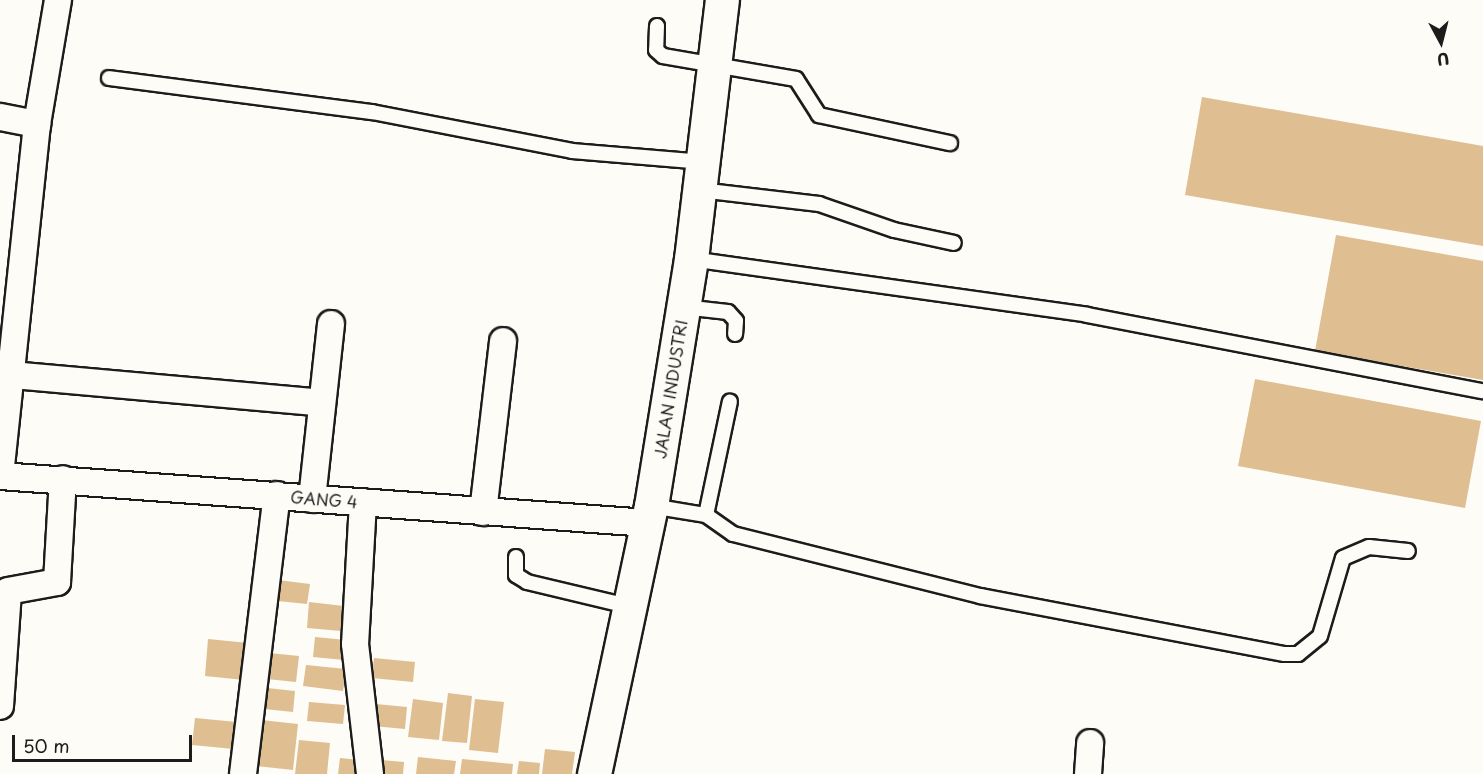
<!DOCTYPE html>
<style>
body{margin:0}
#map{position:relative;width:1483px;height:774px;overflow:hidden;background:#fdfcf7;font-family:"Playpen Sans",sans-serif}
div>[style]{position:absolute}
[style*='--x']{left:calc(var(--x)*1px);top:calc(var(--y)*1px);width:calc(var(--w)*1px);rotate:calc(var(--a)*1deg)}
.building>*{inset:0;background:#dfbe92}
.roads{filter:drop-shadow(2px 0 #1c1c1c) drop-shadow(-2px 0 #1c1c1c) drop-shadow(0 2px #1c1c1c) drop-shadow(0 -2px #1c1c1c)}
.lane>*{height:14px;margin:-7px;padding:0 7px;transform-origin:7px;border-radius:7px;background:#fdfcf7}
.street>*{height:26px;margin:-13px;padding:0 13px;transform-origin:13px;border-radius:13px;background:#fdfcf7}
.secondary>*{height:33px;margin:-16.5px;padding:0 16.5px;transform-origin:16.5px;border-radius:16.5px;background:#fdfcf7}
span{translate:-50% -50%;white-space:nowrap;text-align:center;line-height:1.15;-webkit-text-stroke:4.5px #fdfcf7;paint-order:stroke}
.street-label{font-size:16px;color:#1c1c1c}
.north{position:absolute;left:1411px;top:12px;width:60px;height:60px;-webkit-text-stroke:4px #fdfcf7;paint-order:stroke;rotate:173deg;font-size:16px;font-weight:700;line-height:24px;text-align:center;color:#1c1c1c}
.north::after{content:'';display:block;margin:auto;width:21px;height:27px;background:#1c1c1c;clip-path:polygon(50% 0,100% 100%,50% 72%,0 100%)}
.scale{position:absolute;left:12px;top:735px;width:180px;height:27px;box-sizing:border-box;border:3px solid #1c1c1c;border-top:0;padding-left:8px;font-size:18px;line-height:21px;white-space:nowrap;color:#1c1c1c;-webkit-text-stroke:4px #fdfcf7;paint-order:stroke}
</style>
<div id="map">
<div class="building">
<i style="clip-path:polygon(1202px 97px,1483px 146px,1483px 246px,1185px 195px)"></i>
<i style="clip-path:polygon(1336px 235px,1483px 261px,1483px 380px,1315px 351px)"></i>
<i style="clip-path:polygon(1255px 379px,1481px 421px,1465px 508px,1238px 466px)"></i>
<i style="clip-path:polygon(270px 579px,310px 584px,307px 604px,268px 600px)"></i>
<i style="clip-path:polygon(309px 602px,344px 606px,341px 631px,307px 628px)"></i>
<i style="clip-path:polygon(315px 637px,346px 640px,344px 660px,313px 657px)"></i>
<i style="clip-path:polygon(208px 639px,248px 643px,244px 680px,205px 676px)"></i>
<i style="clip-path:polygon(259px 652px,299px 656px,296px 682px,257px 678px)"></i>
<i style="clip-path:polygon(374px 658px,415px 662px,413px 682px,372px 678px)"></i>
<i style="clip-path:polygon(306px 665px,346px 669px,343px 691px,303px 686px)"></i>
<i style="clip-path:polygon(258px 687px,295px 691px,293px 712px,255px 708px)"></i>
<i style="clip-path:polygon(448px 693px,472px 696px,467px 743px,442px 741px)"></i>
<i style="clip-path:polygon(413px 699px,443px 703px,439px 740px,408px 737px)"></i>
<i style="clip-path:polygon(475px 699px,504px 702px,498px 753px,469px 750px)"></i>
<i style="clip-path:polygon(309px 702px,345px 705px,343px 724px,307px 721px)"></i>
<i style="clip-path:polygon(376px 704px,407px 707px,405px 729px,373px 726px)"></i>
<i style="clip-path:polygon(195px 718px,237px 722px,234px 749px,192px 745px)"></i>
<i style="clip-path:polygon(252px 719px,298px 724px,293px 770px,247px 765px)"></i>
<i style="clip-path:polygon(299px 740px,330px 743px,327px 774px,295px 774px)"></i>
<i style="clip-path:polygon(545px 749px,575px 752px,572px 774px,542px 774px)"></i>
<i style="clip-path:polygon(418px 757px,456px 761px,454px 774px,416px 774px)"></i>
<i style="clip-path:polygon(340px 758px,360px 760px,358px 774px,338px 774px)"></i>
<i style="clip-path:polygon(462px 759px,513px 764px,512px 774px,460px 774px)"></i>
<i style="clip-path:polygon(381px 760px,404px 762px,403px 774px,379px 774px)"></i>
<i style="clip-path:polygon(519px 761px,540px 763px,539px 774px,517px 774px)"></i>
</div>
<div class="roads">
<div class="lane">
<i style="--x:657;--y:26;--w:24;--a:92"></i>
<i style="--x:656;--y:50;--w:9;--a:41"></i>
<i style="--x:663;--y:56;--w:135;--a:9.8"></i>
<i style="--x:796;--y:79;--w:43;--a:57.4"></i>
<i style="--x:819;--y:115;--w:134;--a:12.1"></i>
<i style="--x:109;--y:78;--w:265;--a:7.4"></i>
<i style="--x:372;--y:112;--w:204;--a:11"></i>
<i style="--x:572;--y:151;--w:132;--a:4.8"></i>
<i style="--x:700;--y:190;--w:120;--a:6.7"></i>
<i style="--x:819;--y:204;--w:79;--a:19.1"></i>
<i style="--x:894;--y:230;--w:61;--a:12.2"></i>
<i style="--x:691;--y:259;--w:400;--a:8"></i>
<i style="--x:1087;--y:315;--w:403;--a:10.9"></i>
<i style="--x:683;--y:307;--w:45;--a:6.3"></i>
<i style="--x:728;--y:312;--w:12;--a:48"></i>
<i style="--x:736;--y:321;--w:13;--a:94"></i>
<i style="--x:651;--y:506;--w:56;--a:9.3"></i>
<i style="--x:706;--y:515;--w:116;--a:-78.1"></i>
<i style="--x:706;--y:515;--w:33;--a:35"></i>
<i style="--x:733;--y:534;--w:255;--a:14.1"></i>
<i style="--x:980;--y:596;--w:310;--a:10.8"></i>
<i style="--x:1285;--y:654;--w:13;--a:0"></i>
<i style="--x:1298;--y:654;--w:28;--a:-39"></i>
<i style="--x:1320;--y:636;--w:81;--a:-73.6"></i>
<i style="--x:1343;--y:558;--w:28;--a:-23"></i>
<i style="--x:1369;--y:547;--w:39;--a:6"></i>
<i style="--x:516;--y:557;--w:18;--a:90"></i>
<i style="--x:516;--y:575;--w:13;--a:32"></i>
<i style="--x:527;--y:582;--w:104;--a:13.4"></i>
</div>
<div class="street">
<i style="--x:0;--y:117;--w:38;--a:11"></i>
<i style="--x:0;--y:374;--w:323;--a:5.1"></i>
<i style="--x:0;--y:476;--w:649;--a:4.15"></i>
<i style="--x:0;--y:476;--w:354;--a:-84"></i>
<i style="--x:37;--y:124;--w:126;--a:-80.4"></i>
<i style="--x:312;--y:499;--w:176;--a:-83.8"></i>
<i style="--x:363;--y:502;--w:142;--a:93.2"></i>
<i style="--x:355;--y:644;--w:131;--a:83.4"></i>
<i style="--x:483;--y:512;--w:172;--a:-83.3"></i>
<i style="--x:0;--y:706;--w:115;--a:-86"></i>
<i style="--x:8;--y:591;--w:50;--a:-10.4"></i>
<i style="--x:57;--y:582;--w:103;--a:-86.7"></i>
<i style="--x:243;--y:774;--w:281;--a:-83.1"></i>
<i style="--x:1088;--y:774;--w:31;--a:-86"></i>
</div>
<div class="secondary">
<i style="--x:594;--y:774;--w:274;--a:-78"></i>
<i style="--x:651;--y:506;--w:250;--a:-80.8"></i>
<i style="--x:691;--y:259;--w:261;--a:-83.2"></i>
</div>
</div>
<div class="street-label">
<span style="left:670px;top:389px;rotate:-81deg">JALAN INDUSTRI</span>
<span style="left:324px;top:499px;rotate:5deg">GANG 4</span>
</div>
<div class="north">U</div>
<div class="scale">50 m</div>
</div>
